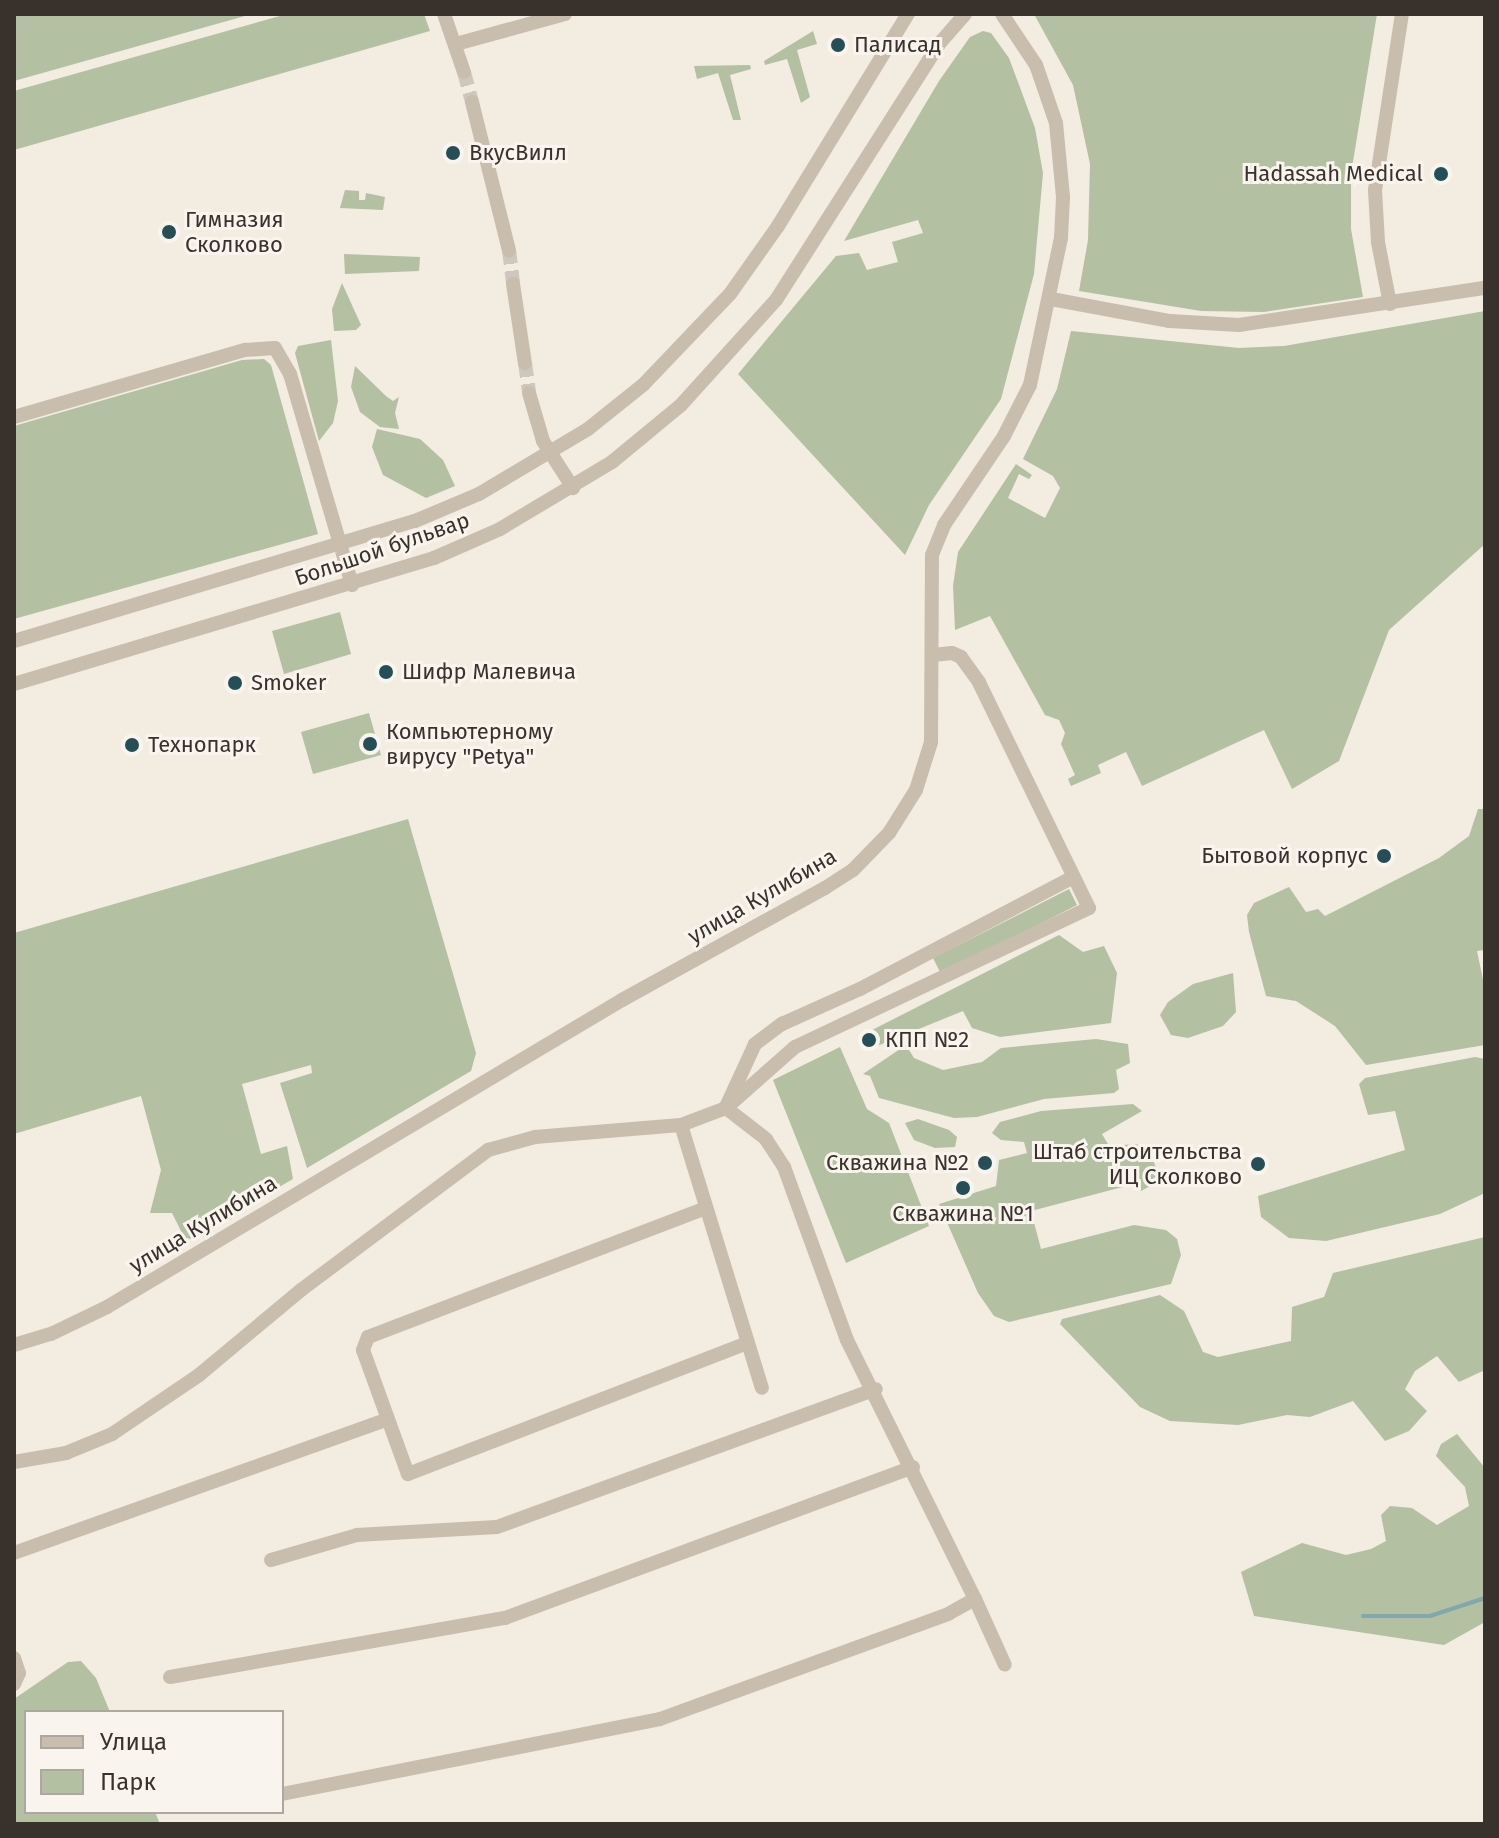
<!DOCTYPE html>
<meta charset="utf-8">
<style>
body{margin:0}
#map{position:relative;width:1499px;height:1838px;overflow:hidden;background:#f2ece1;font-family:"Fira Sans",sans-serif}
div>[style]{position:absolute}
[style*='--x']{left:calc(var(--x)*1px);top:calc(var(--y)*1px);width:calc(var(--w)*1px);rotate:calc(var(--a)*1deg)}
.green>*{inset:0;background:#b3c0a2}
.stream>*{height:4px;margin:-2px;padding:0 2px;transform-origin:2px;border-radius:2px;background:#82a7ad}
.minor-tunnel>*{height:14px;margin-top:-7px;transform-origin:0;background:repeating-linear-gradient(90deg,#cdc7bd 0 14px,transparent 0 21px)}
.minor>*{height:14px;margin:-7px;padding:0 7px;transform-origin:7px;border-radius:7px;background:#c9bdae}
.dots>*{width:22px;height:22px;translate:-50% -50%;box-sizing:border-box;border:4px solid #f9f5ee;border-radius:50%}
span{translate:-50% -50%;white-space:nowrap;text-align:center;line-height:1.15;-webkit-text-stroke:6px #f9f5ee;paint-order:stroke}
.poi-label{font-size:22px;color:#39312c}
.left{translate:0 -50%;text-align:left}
.right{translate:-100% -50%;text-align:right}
.street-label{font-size:22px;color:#39312c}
.frame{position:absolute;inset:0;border:16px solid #39312c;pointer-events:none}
.legend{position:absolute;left:24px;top:1710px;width:260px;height:104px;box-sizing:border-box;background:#f9f5ee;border:2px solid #aca7a0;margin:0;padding:10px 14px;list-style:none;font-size:24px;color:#39312c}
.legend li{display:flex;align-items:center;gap:16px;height:40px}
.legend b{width:40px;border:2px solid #aca7a0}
</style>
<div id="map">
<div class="green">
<i style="clip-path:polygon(14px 14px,252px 14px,14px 81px)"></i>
<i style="clip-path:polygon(287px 14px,424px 14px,430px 31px,14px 150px,14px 91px)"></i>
<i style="clip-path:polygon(1034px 14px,1377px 14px,1351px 174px,1351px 229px,1363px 297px,1264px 312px,1201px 311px,1079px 291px,1088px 240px,1090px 164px,1073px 85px)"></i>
<i style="clip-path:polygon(813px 31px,817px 44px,797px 50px,810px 97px,801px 103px,787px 59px,765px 65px,764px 61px)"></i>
<i style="clip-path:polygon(983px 31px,991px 33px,1009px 58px,1035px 128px,1043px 173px,1034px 274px,1001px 399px,929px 505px,905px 555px,738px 374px,836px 256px,859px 253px,867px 270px,898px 262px,892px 242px,923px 233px,918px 220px,844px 241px,939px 81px,970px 37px)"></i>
<i style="clip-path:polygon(750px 65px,751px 69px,730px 75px,741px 120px,733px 120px,718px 73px,697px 79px,694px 66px)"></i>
<i style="clip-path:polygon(345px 190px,359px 191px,359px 200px,365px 200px,366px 193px,385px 197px,383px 210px,340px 208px)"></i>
<i style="clip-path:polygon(344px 254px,420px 257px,419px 271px,345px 274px)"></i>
<i style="clip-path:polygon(342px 283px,361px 325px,356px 330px,334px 331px,332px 309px)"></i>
<i style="clip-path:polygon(1485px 311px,1485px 544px,1389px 630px,1339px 761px,1292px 789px,1264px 730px,1142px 786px,1126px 752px,1098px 765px,1101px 773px,1071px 786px,1068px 779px,1075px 775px,1061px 744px,1065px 733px,1059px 720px,1045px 715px,990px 616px,955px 630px,953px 586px,958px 552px,1016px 464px,1032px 475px,1029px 479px,1019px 474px,1008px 498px,1045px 518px,1060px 488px,1053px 476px,1023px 459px,1057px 389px,1071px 331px,1239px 348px,1284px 346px)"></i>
<i style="clip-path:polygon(331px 340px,338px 401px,333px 423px,319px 441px,295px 353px,298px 346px)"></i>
<i style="clip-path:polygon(264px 359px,271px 365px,318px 534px,14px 619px,14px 426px,242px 360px)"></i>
<i style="clip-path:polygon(355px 366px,386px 396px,393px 401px,399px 397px,395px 413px,399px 429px,380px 427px,360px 412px,351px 387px)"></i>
<i style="clip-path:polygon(377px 429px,420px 439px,443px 460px,455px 486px,426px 498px,383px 475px,372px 447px)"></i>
<i style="clip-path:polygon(340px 612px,351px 654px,284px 674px,272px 631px)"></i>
<i style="clip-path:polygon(369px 713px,381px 755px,313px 774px,301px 732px)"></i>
<i style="clip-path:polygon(1478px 809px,1485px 809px,1485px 950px,1477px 951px,1485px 989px,1485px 1045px,1366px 1065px,1335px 1026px,1296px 1001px,1266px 996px,1249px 932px,1247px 915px,1254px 903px,1289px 887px,1306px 912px,1318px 909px,1325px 916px,1439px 858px,1469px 836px)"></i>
<i style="clip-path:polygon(408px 819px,476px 1053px,471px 1071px,307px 1168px,280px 1083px,312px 1073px,311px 1065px,242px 1084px,261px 1154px,287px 1146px,293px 1179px,186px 1241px,172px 1213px,150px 1213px,161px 1170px,141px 1096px,14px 1134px,14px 933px)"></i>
<i style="clip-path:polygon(1069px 889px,1077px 905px,941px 974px,933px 958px)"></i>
<i style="clip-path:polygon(1059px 935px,1083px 952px,1104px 946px,1117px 973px,1111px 1023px,1000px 1037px,972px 1028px,963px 1011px,877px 1046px,872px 1030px)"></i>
<i style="clip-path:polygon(1233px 973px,1236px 1012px,1223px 1026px,1188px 1038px,1171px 1035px,1160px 1015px,1168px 1002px,1193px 984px)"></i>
<i style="clip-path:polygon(1096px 1039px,1128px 1044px,1130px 1063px,1116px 1070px,1119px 1089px,1114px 1093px,1044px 1099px,977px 1117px,954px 1118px,879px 1098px,870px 1076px,863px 1074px,906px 1045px,914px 1058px,943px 1070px,982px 1062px,1001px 1048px)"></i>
<i style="clip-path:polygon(840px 1047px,867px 1109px,889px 1123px,929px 1226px,846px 1263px,773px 1080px)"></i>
<i style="clip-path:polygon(1475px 1057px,1485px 1059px,1485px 1193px,1440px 1214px,1326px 1241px,1289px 1238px,1261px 1217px,1258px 1196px,1405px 1150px,1395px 1111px,1368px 1115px,1359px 1084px,1365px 1078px)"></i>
<i style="clip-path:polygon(1133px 1104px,1142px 1111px,1102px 1134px,1115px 1156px,1120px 1145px,1147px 1144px,1158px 1173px,1152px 1185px,1141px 1191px,1134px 1184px,1031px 1211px,1041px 1249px,1134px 1225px,1166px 1230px,1177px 1239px,1181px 1255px,1171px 1284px,1009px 1322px,994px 1316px,978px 1293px,939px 1204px,996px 1186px,999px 1160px,1027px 1153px,1024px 1142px,1001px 1140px,992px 1133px,1000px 1122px,1041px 1111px)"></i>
<i style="clip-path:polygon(918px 1119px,949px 1130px,957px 1137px,955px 1147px,935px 1148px,914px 1140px,905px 1123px)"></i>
<i style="clip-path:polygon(1485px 1237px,1485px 1370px,1459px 1382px,1437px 1356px,1415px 1371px,1405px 1389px,1427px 1411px,1409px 1431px,1385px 1441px,1353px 1401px,1310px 1417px,1287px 1415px,1238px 1425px,1170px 1421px,1140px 1407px,1060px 1324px,1062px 1319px,1160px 1295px,1184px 1311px,1203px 1352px,1218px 1357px,1291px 1341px,1292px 1307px,1324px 1297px,1333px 1273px)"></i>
<i style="clip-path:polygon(1457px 1434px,1485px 1468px,1485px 1622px,1444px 1645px,1254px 1616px,1241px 1572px,1302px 1543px,1346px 1555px,1371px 1549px,1386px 1541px,1381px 1515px,1390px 1506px,1412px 1508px,1437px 1525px,1469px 1506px,1465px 1487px,1436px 1456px,1441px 1444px)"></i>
<i style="clip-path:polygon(81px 1661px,96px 1678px,110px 1712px,26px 1712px,26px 1812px,155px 1812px,160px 1824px,14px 1824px,14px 1699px,68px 1662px)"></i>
</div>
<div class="stream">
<i style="--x:1363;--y:1616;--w:67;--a:0"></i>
<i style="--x:1430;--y:1616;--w:58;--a:-18.1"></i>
</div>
<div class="minor-tunnel">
<i style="--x:464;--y:72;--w:31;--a:75"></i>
<i style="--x:509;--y:250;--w:34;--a:83"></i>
<i style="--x:525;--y:363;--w:30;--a:82"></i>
</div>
<div class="minor">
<i style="--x:444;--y:14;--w:61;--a:71"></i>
<i style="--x:456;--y:44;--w:113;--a:-15.4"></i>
<i style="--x:472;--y:102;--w:153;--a:76"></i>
<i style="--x:513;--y:284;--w:80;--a:81.4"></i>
<i style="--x:1051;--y:299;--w:121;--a:10.5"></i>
<i style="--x:1170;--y:321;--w:69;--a:3.3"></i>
<i style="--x:1239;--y:325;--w:249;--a:-8.6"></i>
<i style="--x:1390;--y:304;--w:63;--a:-101"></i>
<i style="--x:1378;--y:242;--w:52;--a:-93.3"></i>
<i style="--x:1375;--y:190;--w:178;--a:-81.3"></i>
<i style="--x:529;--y:393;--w:50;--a:73.7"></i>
<i style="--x:543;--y:441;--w:56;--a:57.4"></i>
<i style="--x:14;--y:417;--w:241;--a:-16.2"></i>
<i style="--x:245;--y:350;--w:30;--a:-4"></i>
<i style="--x:275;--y:348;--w:30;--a:60"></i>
<i style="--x:290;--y:374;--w:220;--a:73.6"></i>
<i style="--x:14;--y:641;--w:419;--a:-16.7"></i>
<i style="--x:415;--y:521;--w:69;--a:-22.9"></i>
<i style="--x:479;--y:494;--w:127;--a:-30.8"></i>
<i style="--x:588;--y:429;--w:70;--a:-38.7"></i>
<i style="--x:643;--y:385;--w:126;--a:-46.3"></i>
<i style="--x:730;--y:294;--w:83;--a:-54.8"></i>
<i style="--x:778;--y:226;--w:249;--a:-58.5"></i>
<i style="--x:14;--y:684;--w:438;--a:-16.7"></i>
<i style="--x:434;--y:558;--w:72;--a:-23.7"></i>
<i style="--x:500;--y:529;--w:131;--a:-30.9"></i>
<i style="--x:612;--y:462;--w:89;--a:-39.6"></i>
<i style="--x:681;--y:405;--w:142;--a:-47.9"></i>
<i style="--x:776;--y:300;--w:303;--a:-57.5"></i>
<i style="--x:939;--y:44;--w:40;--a:-49"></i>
<i style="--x:726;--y:1107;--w:69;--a:-65.3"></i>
<i style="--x:755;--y:1044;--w:34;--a:-37"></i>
<i style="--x:782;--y:1024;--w:85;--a:-24.2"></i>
<i style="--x:860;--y:989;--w:241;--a:-27.7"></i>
<i style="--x:681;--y:1125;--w:275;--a:72.9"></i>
<i style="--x:706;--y:1208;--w:362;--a:159.1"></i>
<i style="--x:368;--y:1337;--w:14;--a:111"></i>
<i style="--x:363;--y:1350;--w:132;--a:70.1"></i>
<i style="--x:408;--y:1474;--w:363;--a:-21.1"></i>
<i style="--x:14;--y:1345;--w:39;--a:-17"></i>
<i style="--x:51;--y:1334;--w:62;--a:-25.7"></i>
<i style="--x:107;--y:1307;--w:600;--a:-30.8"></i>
<i style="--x:622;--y:1000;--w:232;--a:-28.9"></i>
<i style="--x:825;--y:888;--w:33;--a:-33"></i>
<i style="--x:853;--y:870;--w:52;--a:-45.8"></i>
<i style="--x:889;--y:833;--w:51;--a:-57.9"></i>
<i style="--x:916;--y:790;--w:50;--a:-72.6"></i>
<i style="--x:931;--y:742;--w:187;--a:-89.7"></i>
<i style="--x:932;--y:555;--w:32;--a:-68"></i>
<i style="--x:944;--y:525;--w:107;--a:-56"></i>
<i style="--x:1004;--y:436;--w:57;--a:-63"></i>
<i style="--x:1030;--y:385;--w:150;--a:-78.1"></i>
<i style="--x:1061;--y:238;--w:41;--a:-87.2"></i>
<i style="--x:1063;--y:197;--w:74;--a:-95.4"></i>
<i style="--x:1056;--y:123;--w:61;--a:-109"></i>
<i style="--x:1036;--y:65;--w:61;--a:-123.7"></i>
<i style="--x:14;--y:1462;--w:53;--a:-9.8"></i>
<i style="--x:66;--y:1453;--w:50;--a:-22.4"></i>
<i style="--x:112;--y:1434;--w:105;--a:-34.1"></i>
<i style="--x:199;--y:1375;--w:133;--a:-39.8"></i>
<i style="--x:301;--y:1290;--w:234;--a:-36.8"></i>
<i style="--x:488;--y:1150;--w:49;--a:-15.5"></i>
<i style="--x:535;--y:1137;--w:146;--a:-4.7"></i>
<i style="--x:681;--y:1125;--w:48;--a:-20.7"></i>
<i style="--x:726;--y:1108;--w:92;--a:-41.5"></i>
<i style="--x:795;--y:1047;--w:325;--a:-25.3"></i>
<i style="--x:1089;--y:908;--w:251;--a:-116"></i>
<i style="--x:979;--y:682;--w:31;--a:-126"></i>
<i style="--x:961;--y:657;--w:10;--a:-156"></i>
<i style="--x:952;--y:653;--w:19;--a:174"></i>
<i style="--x:14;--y:1553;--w:395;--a:-19.7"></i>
<i style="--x:271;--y:1560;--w:90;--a:-16.2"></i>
<i style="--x:357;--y:1535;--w:140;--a:-3.3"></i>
<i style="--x:497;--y:1527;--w:403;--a:-20"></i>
<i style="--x:975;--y:1599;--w:72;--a:65.6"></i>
<i style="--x:14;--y:1658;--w:16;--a:72"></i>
<i style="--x:19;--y:1673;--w:12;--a:114"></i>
<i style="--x:170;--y:1677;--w:340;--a:-10"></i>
<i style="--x:505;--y:1618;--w:435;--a:-20.3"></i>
<i style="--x:282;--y:1794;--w:385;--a:-11.2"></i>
<i style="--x:660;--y:1719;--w:307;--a:-20"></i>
<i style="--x:948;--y:1614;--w:31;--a:-29"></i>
<i style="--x:975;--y:1599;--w:289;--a:-116.3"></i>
<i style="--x:847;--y:1340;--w:184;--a:-110"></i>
<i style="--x:784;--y:1167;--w:33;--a:-123"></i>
<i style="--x:766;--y:1139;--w:51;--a:-142.2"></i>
</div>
<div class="dots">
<i style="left:838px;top:45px;background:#244f57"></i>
<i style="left:453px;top:153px;background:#244f57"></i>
<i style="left:1441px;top:174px;background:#244f57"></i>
<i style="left:169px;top:232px;background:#244f57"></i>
<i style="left:386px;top:672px;background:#244f57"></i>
<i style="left:235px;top:683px;background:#244f57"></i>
<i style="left:370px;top:744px;background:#244f57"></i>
<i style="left:132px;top:745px;background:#244f57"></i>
<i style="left:1384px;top:856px;background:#244f57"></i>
<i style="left:869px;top:1040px;background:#244f57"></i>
<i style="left:985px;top:1163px;background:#244f57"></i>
<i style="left:1258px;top:1164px;background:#244f57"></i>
<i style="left:963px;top:1188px;background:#244f57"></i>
</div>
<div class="poi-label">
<span class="left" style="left:854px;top:45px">Палисад</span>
<span class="left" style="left:469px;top:153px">ВкусВилл</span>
<span class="right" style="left:1423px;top:174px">Hadassah Medical</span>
<span class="left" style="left:185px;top:232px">Гимназия<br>Сколково</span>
<span class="left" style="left:402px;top:672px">Шифр Малевича</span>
<span class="left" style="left:251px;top:683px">Smoker</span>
<span class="left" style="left:386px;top:744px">Компьютерному<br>вирусу "Petya"</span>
<span class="left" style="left:148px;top:745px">Технопарк</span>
<span class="right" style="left:1368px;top:856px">Бытовой корпус</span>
<span class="left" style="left:885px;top:1040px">КПП №2</span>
<span class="right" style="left:1242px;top:1164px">Штаб строительства<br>ИЦ Сколково</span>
<span class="right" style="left:969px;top:1163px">Скважина №2</span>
<span style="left:963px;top:1214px">Скважина №1</span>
</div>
<div class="street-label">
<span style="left:382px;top:549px;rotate:-19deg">Большой бульвар</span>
<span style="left:762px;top:896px;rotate:-30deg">улица Кулибина</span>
<span style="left:203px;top:1224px;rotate:-31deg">улица Кулибина</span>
</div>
<div class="frame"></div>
<ul class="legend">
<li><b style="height:10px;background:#c9bdae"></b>Улица</li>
<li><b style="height:22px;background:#b3c0a2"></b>Парк</li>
</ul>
</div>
